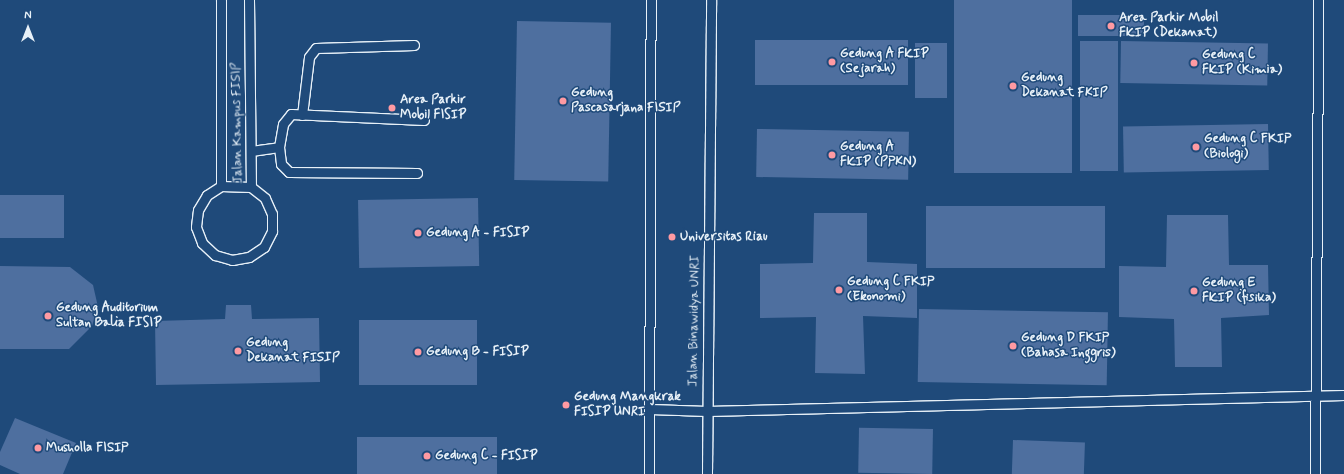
<!DOCTYPE html>
<html>
<head>
<meta charset="utf-8">
<style>
  body { margin:0 }
  #map { position:relative; width:1344px; height:474px; overflow:hidden; background:#1f4a7a; font-family:Mynerve,sans-serif }
  div>[style] { position:absolute }
  .building>* { inset:0; background:#4e6f9f; transform-origin:0 0 }
  .roads { filter:drop-shadow(1px 0 #e8f1f8) drop-shadow(-1px 0 #e8f1f8) drop-shadow(0 1px #e8f1f8) drop-shadow(0 -1px #e8f1f8) }
  .service>* { height:9px; margin:-4.5px; padding:0 4.5px; transform-origin:4.5px; border-radius:4.5px; background:#1f4a7a }
  .dots>* { width:11px; height:11px; translate:-50% -50%; box-sizing:border-box; border:2px solid #1f4a7a; border-radius:50% }
  span { translate:-50% -50%; white-space:nowrap; text-align:center; line-height:1.15; -webkit-text-stroke:3px #1f4a7a; paint-order:stroke }
  .poi-label { font-size:13px; color:#e8f1f8; font-weight:700 }
  .left { translate:0 -50%; text-align:left }
  .street-label { font-size:13px; color:#e8f1f8 }
  .north { position:absolute; left:8px; top:8px; width:40px; height:40px; -webkit-text-stroke:3px #1f4a7a; paint-order:stroke; rotate:0deg; font-size:11px; font-weight:700; line-height:16px; text-align:center; color:#e8f1f8 }
  .north::after { content:''; display:block; margin:auto; width:14px; height:18px; background:#e8f1f8; clip-path:polygon(50% 0,100% 100%,50% 72%,0 100%) }
</style>
</head>
<body>
<div id="map">
  <div class="building">
    <i style="left:954px;top:0;width:118px;height:173px"></i>
    <i style="left:1078px;top:15px;width:66px;height:21px"></i>
    <i style="left:517px;top:21px;width:94px;height:159px;rotate:1deg"></i>
    <i style="left:755px;top:40px;width:153px;height:45px"></i>
    <i style="left:1080px;top:41px;width:38px;height:130px"></i>
    <i style="left:1121px;top:41px;width:147px;height:42px;rotate:1deg"></i>
    <i style="left:915px;top:43px;width:32px;height:55px"></i>
    <i style="left:1268px;top:124px;width:46px;height:145px;rotate:89deg"></i>
    <i style="left:757px;top:129px;width:152px;height:48px;rotate:1deg"></i>
    <i style="left:0;top:195px;width:64px;height:43px"></i>
    <i style="left:478px;top:198px;width:68px;height:120px;rotate:89deg"></i>
    <i style="left:926px;top:206px;width:179px;height:62px"></i>
    <i style="clip-path:polygon(814px 213px,867px 213px,867px 262px,917px 264px,917px 318px,863px 316px,865px 374px,815px 373px,816px 317px,760px 318px,760px 264px,813px 263px)"></i>
    <i style="clip-path:polygon(1167px 215px,1228px 215px,1229px 265px,1268px 265px,1269px 315px,1221px 318px,1222px 367px,1175px 367px,1174px 319px,1119px 317px,1119px 266px,1166px 267px)"></i>
    <i style="clip-path:polygon(0 266px,70px 267px,93px 285px,98px 307px,92px 326px,69px 349px,0 349px)"></i>
    <i style="clip-path:polygon(226px 305px,251px 305px,252px 319px,319px 318px,320px 382px,156px 385px,155px 321px,225px 319px)"></i>
    <i style="left:919px;top:309px;width:189px;height:73px;rotate:1deg"></i>
    <i style="left:359px;top:320px;width:118px;height:65px"></i>
    <i style="clip-path:polygon(15px 418px,76px 443px,63px 474px,20px 474px,0 465px,0 452px)"></i>
    <i style="left:933px;top:429px;width:45px;height:74px;rotate:91deg"></i>
    <i style="left:357px;top:437px;width:140px;height:37px"></i>
    <i style="left:1013px;top:440px;width:72px;height:34px;rotate:2deg"></i>
  </div>
  <div class="roads">
    <div class="service">
      <i style="left:221px;top:0;width:186px;rotate:90deg"></i>
      <i style="left:249px;top:0;width:187px;rotate:89.4deg"></i>
      <i style="left:302px;top:115px;width:58px;rotate:-83.1deg"></i>
      <i style="left:309px;top:57px;width:11px;rotate:-52deg"></i>
      <i style="left:316px;top:48px;width:98px;rotate:-1.8deg"></i>
      <i style="left:279px;top:147px;width:23px;rotate:-80deg"></i>
      <i style="left:283px;top:124px;width:13px;rotate:-51deg"></i>
      <i style="left:291px;top:114px;width:133px;rotate:2.6deg"></i>
      <i style="left:251px;top:151px;width:28px;rotate:-8deg"></i>
      <i style="left:279px;top:147px;width:17px;rotate:83deg"></i>
      <i style="left:281px;top:164px;width:11px;rotate:45deg"></i>
      <i style="left:289px;top:172px;width:128px;rotate:0.4deg"></i>
      <i style="left:221px;top:186px;width:17px;rotate:147deg"></i>
      <i style="left:207px;top:195px;width:17px;rotate:121deg"></i>
      <i style="left:198px;top:210px;width:17px;rotate:97deg"></i>
      <i style="left:196px;top:227px;width:17px;rotate:69deg"></i>
      <i style="left:202px;top:243px;width:18px;rotate:43deg"></i>
      <i style="left:215px;top:255px;width:18px;rotate:16deg"></i>
      <i style="left:232px;top:260px;width:17px;rotate:-10deg"></i>
      <i style="left:249px;top:257px;width:18px;rotate:-34deg"></i>
      <i style="left:264px;top:247px;width:18px;rotate:-63deg"></i>
      <i style="left:272px;top:231px;width:17px;rotate:-90deg"></i>
      <i style="left:272px;top:214px;width:17px;rotate:-114deg"></i>
      <i style="left:265px;top:198px;width:18px;rotate:-142deg"></i>
      <i style="left:221px;top:186px;width:30px;rotate:2deg"></i>
      <i style="left:650px;top:409px;width:57px;rotate:2deg"></i>
      <i style="left:707px;top:411px;width:637px;rotate:-1.44deg"></i>
      <i style="left:649px;top:474px;width:474px;rotate:-89.8deg"></i>
      <i style="left:707px;top:474px;width:474px;rotate:-89.5deg"></i>
      <i style="left:1315px;top:474px;width:474px;rotate:-89.6deg"></i>
    </div>
  </div>
  <div class="dots">
    <i style="left:1111px;top:26px;background:#ff9aa2"></i>
    <i style="left:832px;top:62px;background:#ff9aa2"></i>
    <i style="left:1194px;top:63px;background:#ff9aa2"></i>
    <i style="left:1013px;top:86px;background:#ff9aa2"></i>
    <i style="left:563px;top:101px;background:#ff9aa2"></i>
    <i style="left:392px;top:108px;background:#ff9aa2"></i>
    <i style="left:1196px;top:147px;background:#ff9aa2"></i>
    <i style="left:832px;top:155px;background:#ff9aa2"></i>
    <i style="left:418px;top:233px;background:#ff9aa2"></i>
    <i style="left:672px;top:237px;background:#ff9aa2"></i>
    <i style="left:839px;top:290px;background:#ff9aa2"></i>
    <i style="left:1194px;top:291px;background:#ff9aa2"></i>
    <i style="left:48px;top:316px;background:#ff9aa2"></i>
    <i style="left:1013px;top:346px;background:#ff9aa2"></i>
    <i style="left:238px;top:351px;background:#ff9aa2"></i>
    <i style="left:418px;top:352px;background:#ff9aa2"></i>
    <i style="left:566px;top:405px;background:#ff9aa2"></i>
    <i style="left:38px;top:448px;background:#ff9aa2"></i>
    <i style="left:427px;top:456px;background:#ff9aa2"></i>
  </div>
  <div class="poi-label">
    <span class="left" style="left:1119px;top:26px">Area Parkir Mobil<br>FKIP (Dekanat)</span>
    <span class="left" style="left:840px;top:62px">Gedung A FKIP<br>(Sejarah)</span>
    <span class="left" style="left:1202px;top:63px">Gedung C<br>FKIP (Kimia)</span>
    <span class="left" style="left:1021px;top:86px">Gedung<br>Dekanat FKIP</span>
    <span class="left" style="left:571px;top:101px">Gedung<br>Pascasarjana FISIP</span>
    <span class="left" style="left:400px;top:108px">Area Parkir<br>Mobil FISIP</span>
    <span class="left" style="left:1204px;top:147px">Gedung C FKIP<br>(Biologi)</span>
    <span class="left" style="left:840px;top:155px">Gedung A<br>FKIP (PPKN)</span>
    <span class="left" style="left:426px;top:233px">Gedung A - FISIP</span>
    <span class="left" style="left:680px;top:237px">Universitas Riau</span>
    <span class="left" style="left:847px;top:290px">Gedung C FKIP<br>(Ekonomi)</span>
    <span class="left" style="left:1202px;top:291px">Gedung E<br>FKIP (fisika)</span>
    <span class="left" style="left:56px;top:316px">Gedung Auditorium<br>Sultan Balia FISIP</span>
    <span class="left" style="left:1021px;top:346px">Gedung D FKIP<br>(Bahasa Inggris)</span>
    <span class="left" style="left:246px;top:351px">Gedung<br>Dekanat FISIP</span>
    <span class="left" style="left:426px;top:352px">Gedung B - FISIP</span>
    <span class="left" style="left:574px;top:405px">Gedung Mangkrak<br>FISIP UNRI</span>
    <span class="left" style="left:46px;top:448px">Musholla FISIP</span>
    <span class="left" style="left:435px;top:456px">Gedung C - FISIP</span>
  </div>
  <div class="street-label">
    <span style="left:238px;top:123px;rotate:-91deg">Jalan Kampus FISIP</span>
    <span style="left:695px;top:321px;rotate:-89deg">Jalan Binawidya UNRI</span>
  </div>
  <div class="north">N</div>
</div>
</body>
</html>
